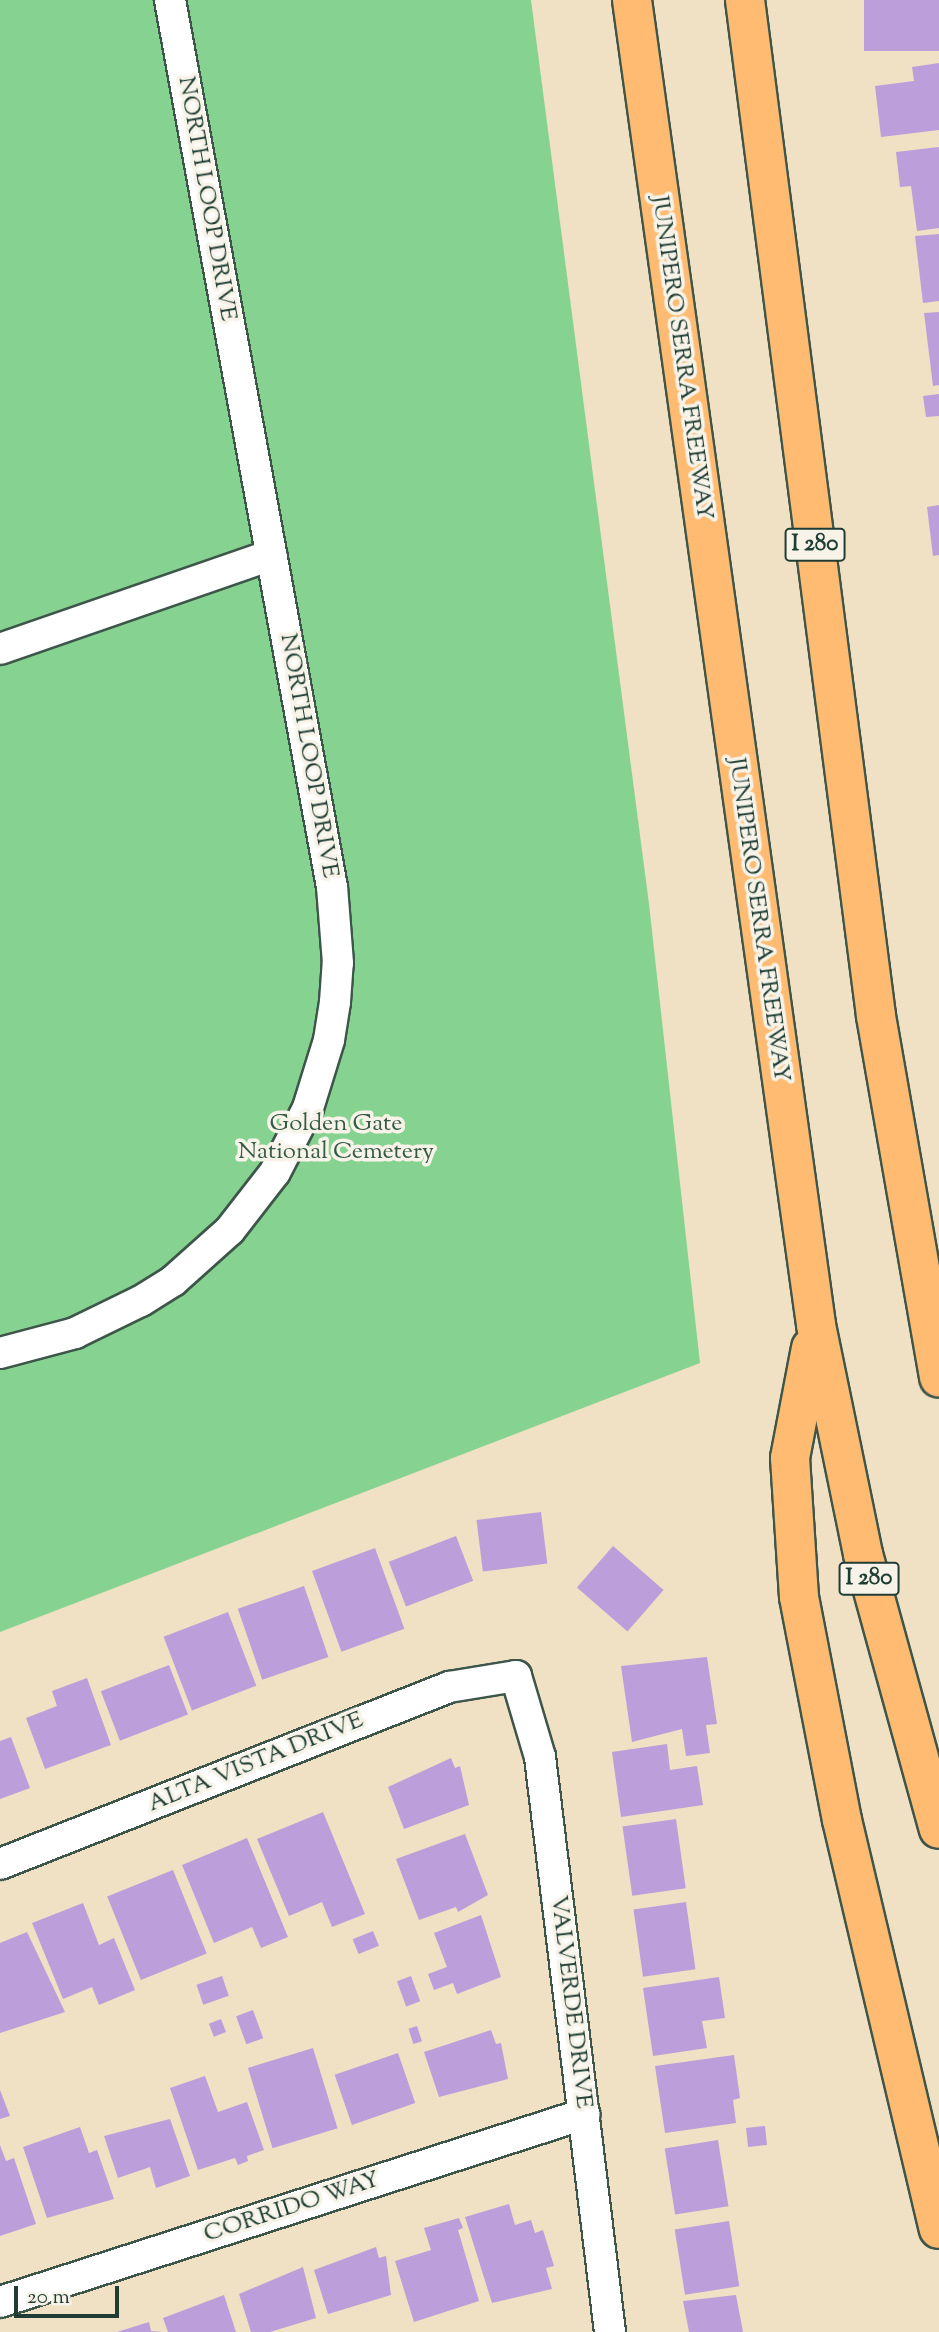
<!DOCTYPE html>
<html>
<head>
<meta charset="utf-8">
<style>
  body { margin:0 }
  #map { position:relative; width:939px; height:2332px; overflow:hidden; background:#f0e1c4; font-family:"Sorts Mill Goudy",serif }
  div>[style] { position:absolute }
  .green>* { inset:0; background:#86d290 }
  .building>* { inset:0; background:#bc9eda; transform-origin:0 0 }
  .roads { filter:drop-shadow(2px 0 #3e564a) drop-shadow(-2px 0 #3e564a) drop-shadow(0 2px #3e564a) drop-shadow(0 -2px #3e564a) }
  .street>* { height:30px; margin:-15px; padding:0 15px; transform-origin:15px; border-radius:15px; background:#fff }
  .highway>* { height:38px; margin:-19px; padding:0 19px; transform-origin:19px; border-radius:19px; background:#ffbb71 }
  span { translate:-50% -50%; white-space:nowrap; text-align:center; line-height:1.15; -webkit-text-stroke:7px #f7f3e8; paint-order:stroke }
  .shield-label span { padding:2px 5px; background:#f7f3e8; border:2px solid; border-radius:5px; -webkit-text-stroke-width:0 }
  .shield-label { font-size:23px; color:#1f3d34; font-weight:700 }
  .street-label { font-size:24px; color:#1f3d34 }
  .park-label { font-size:24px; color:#345b46 }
  .scale { position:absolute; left:14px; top:2286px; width:105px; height:32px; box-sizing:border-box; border:4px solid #1f3d34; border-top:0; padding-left:9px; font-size:21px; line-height:24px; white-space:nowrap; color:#1f3d34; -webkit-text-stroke:5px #f7f3e8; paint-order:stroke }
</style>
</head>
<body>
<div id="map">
  <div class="green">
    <i style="clip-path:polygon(0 0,531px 0,649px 904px,700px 1363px,0 1632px)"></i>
  </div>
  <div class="building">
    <i style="left:939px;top:0;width:51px;height:75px;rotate:90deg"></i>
    <i style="clip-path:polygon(939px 63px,939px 130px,881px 137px,875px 86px,914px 81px,912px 67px)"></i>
    <i style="clip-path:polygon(939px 147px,939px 228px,917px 231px,911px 186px,900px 187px,896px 152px)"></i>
    <i style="clip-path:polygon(939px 234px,939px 301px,923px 303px,915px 236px)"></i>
    <i style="clip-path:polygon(939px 312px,939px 385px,933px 386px,924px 313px)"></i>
    <i style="clip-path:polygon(939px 394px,939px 416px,926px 417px,923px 396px)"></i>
    <i style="clip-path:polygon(939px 505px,939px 555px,933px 556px,927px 507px)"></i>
    <i style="left:541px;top:1512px;width:52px;height:65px;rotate:83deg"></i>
    <i style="left:456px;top:1536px;width:48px;height:72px;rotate:69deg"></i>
    <i style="left:613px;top:1546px;width:67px;height:55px;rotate:41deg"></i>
    <i style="left:375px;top:1548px;width:86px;height:67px;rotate:70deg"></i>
    <i style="left:304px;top:1586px;width:75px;height:70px;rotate:71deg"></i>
    <i style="left:228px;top:1612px;width:79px;height:69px;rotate:69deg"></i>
    <i style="clip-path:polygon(707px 1657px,717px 1724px,706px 1725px,710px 1753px,686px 1756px,682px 1729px,632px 1742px,621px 1666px)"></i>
    <i style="left:169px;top:1665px;width:53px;height:73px;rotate:69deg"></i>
    <i style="clip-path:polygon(87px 1678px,111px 1745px,45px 1769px,26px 1718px,57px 1706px,52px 1691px)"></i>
    <i style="clip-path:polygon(11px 1737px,30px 1788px,0 1799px,0 1741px)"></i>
    <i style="clip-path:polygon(667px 1744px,670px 1770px,697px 1766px,703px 1805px,621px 1817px,612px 1752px)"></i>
    <i style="clip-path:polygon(451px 1758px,455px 1768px,460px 1766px,469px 1805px,404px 1829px,388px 1787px)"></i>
    <i style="clip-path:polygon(323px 1812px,365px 1914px,332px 1927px,322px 1902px,289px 1916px,257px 1839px)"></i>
    <i style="left:676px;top:1819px;width:70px;height:54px;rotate:82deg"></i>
    <i style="clip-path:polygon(465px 1834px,488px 1895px,458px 1912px,456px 1907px,419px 1920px,396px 1859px)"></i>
    <i style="clip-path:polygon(247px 1838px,288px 1937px,261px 1948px,252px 1927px,214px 1943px,182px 1865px)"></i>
    <i style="left:173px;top:1870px;width:90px;height:71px;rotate:68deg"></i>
    <i style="left:686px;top:1902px;width:68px;height:53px;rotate:82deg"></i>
    <i style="clip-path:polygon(83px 1903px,99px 1945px,114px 1938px,135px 1990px,99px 2005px,92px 1987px,63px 1999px,32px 1923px)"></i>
    <i style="clip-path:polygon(481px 1915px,501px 1977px,457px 1994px,453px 1983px,434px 1990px,428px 1974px,447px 1967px,434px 1933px)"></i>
    <i style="left:373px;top:1931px;width:16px;height:22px;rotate:68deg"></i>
    <i style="clip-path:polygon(27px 1932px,65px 2012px,0 2033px,0 1943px)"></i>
    <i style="left:222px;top:1976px;width:21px;height:27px;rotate:71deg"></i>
    <i style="left:411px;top:1976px;width:27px;height:15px;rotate:70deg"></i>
    <i style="clip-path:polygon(719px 1977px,725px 2018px,702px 2021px,707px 2048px,653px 2056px,643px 1988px)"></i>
    <i style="left:253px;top:2010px;width:30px;height:18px;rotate:70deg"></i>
    <i style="left:221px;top:2019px;width:14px;height:13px;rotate:69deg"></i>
    <i style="left:417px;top:2026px;width:16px;height:9px;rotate:72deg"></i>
    <i style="clip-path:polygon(491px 2030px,496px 2044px,501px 2043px,508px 2079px,439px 2097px,424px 2052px)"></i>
    <i style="left:313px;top:2048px;width:84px;height:68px;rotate:73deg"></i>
    <i style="left:398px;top:2053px;width:53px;height:67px;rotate:71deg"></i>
    <i style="clip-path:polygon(734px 2055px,740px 2098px,733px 2100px,736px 2123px,665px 2133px,655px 2066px)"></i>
    <i style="clip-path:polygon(205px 2076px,218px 2112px,247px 2102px,264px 2150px,247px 2156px,248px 2161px,238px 2165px,235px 2158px,198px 2170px,170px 2088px)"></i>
    <i style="clip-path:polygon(0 2090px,10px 2116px,0 2119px)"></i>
    <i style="clip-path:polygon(170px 2119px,190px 2176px,156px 2188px,150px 2167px,118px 2178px,104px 2136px)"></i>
    <i style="left:765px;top:2126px;width:19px;height:19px;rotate:84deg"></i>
    <i style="clip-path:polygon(80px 2127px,89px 2153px,97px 2150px,114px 2199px,47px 2218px,23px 2147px)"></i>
    <i style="left:718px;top:2140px;width:67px;height:54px;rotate:81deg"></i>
    <i style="clip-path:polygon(0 2145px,6px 2161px,14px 2158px,36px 2224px,0 2236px)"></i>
    <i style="clip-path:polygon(509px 2204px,515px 2225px,531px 2220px,535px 2233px,543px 2230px,554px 2266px,546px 2268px,552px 2289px,492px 2303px,465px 2217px)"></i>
    <i style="clip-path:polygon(459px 2218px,463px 2228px,458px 2230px,479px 2301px,414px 2322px,395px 2261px,431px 2250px,424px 2228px)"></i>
    <i style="left:729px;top:2221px;width:66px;height:55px;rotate:81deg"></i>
    <i style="clip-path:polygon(376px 2247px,379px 2258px,386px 2256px,391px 2295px,328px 2314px,314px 2270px)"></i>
    <i style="clip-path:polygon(303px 2267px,316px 2318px,270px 2332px,251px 2332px,239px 2294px)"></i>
    <i style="clip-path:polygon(224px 2295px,236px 2332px,168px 2332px,163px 2318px)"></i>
    <i style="clip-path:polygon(736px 2295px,743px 2332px,689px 2332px,683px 2301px)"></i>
    <i style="clip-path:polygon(149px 2322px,151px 2331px,162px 2332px,117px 2332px)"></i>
  </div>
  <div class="roads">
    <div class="street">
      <i style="left:0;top:649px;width:287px;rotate:-19.1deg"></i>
      <i style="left:0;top:1353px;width:78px;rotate:-14.9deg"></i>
      <i style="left:75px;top:1333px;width:73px;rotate:-25.9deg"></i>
      <i style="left:141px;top:1301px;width:38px;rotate:-32deg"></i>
      <i style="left:173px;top:1281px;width:76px;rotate:-41.8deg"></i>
      <i style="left:230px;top:1230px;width:73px;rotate:-52.2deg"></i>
      <i style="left:275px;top:1172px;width:72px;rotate:-62.7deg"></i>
      <i style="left:308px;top:1108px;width:71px;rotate:-72.8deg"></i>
      <i style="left:329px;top:1040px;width:38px;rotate:-81deg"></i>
      <i style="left:335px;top:1002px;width:39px;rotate:-86deg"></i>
      <i style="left:338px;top:963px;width:76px;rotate:-94.5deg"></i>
      <i style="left:332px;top:887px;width:902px;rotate:-100.35deg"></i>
      <i style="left:0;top:1864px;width:483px;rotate:-21.5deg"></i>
      <i style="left:449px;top:1687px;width:68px;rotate:-9.3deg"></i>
      <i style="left:516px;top:1676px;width:84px;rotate:73.5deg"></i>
      <i style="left:540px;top:1757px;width:579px;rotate:83.06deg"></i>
      <i style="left:0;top:2302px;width:614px;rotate:-17.84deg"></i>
    </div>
    <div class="highway">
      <i style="left:632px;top:0;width:1338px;rotate:82.09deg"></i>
      <i style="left:816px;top:1325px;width:234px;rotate:78.4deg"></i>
      <i style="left:863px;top:1554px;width:285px;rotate:74.6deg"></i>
      <i style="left:745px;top:0;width:1024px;rotate:82.65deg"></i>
      <i style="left:876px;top:1016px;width:367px;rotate:80.1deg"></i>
      <i style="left:811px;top:1348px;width:112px;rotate:100.8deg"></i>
      <i style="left:790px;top:1458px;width:139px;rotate:86.3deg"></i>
      <i style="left:799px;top:1597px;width:227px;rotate:79.1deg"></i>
      <i style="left:842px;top:1820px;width:420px;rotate:76.7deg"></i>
    </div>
  </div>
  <div class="shield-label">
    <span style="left:815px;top:545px">I 280</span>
    <span style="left:869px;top:1579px">I 280</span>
  </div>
  <div class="street-label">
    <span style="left:206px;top:199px;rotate:80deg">NORTH LOOP DRIVE</span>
    <span style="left:681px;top:358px;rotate:82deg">JUNIPERO SERRA FREEWAY</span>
    <span style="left:308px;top:756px;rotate:80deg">NORTH LOOP DRIVE</span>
    <span style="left:758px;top:920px;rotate:82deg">JUNIPERO SERRA FREEWAY</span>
    <span style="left:256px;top:1763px;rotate:-22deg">ALTA VISTA DRIVE</span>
    <span style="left:570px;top:2002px;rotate:83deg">VALVERDE DRIVE</span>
    <span style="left:292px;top:2208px;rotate:-18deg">CORRIDO WAY</span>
  </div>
  <div class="park-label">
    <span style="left:336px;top:1139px">Golden Gate<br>National Cemetery</span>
  </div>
  <div class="scale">20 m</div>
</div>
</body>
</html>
